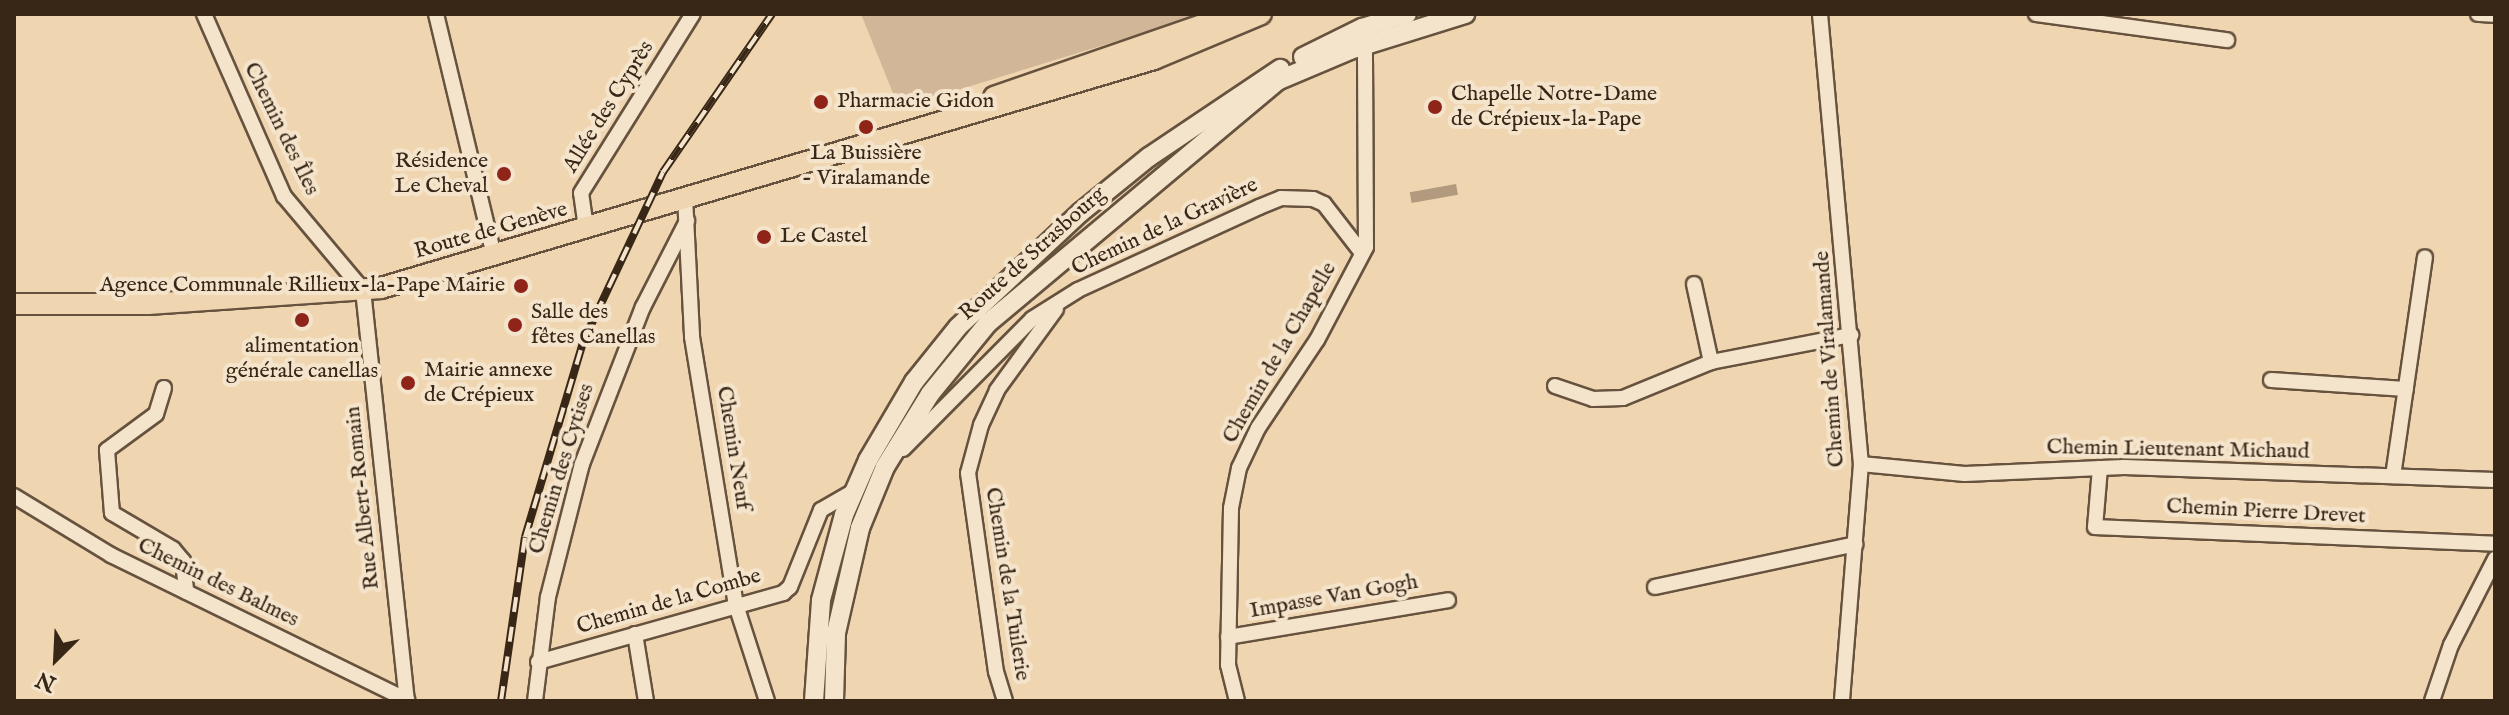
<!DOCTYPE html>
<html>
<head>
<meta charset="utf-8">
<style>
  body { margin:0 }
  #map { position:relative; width:2509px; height:715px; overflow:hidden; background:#f0d5b1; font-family:"IM FELL English",serif }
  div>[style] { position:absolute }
  .green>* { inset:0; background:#d1b797 }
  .water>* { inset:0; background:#b19a7d; transform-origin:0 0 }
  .roads { filter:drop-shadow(2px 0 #66523e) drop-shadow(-2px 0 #66523e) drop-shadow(0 2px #66523e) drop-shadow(0 -2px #66523e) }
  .minor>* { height:14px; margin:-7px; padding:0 7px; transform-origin:7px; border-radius:7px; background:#f5e4cc }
  .secondary>* { height:18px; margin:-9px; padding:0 9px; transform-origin:9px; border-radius:9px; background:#f5e4cc }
  .primary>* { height:20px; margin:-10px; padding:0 10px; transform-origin:10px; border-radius:10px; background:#f0d5b1 }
  .rail>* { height:8px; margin-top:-4px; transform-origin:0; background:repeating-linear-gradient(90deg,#f5e4cc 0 15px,#382717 0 30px); box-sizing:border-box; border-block:2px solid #382717 }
  .dots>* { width:22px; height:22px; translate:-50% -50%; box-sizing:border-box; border:4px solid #f5e4cc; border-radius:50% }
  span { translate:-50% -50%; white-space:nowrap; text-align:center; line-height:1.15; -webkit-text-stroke:8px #f5e4cc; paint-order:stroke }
  .poi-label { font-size:22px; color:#382717 }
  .left { translate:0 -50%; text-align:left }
  .right { translate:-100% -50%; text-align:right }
  .street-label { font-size:22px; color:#382717 }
  .frame { position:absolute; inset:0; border:16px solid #382717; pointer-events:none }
  .north { position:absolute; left:16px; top:619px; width:80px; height:80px; -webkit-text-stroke:6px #f5e4cc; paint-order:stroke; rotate:204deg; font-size:22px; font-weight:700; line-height:32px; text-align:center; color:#382717 }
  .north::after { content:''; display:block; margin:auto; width:28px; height:36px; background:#382717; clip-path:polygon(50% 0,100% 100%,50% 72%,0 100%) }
</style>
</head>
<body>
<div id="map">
  <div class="green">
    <i style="clip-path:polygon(861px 14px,1205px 14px,899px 108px)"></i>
  </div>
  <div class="water">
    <i style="left:1456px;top:184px;width:11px;height:47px;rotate:80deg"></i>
  </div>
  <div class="roads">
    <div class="minor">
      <i style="left:204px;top:14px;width:199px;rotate:66.3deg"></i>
      <i style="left:284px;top:196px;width:123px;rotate:50deg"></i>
      <i style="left:363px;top:290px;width:413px;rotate:83.9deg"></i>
      <i style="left:436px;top:14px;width:248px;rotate:76.5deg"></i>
      <i style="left:1820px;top:14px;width:452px;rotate:84.8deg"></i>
      <i style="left:1861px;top:464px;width:238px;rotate:94.6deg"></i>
      <i style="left:2036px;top:14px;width:193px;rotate:7.8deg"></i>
      <i style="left:2478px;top:14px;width:17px;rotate:3deg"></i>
      <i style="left:685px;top:197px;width:140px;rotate:87.1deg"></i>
      <i style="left:692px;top:337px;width:272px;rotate:80.7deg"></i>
      <i style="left:736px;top:605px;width:101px;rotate:72.1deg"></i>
      <i style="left:586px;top:228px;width:35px;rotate:-98deg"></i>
      <i style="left:581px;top:193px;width:211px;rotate:-58deg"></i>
      <i style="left:1694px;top:284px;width:80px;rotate:77.7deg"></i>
      <i style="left:2271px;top:380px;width:135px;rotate:3.8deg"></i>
      <i style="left:1555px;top:386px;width:40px;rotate:18.9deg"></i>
      <i style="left:1593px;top:399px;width:30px;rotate:-2deg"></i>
      <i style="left:1623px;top:398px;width:95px;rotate:-22.2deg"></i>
      <i style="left:1711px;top:362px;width:143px;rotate:-10.9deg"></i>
      <i style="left:164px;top:388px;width:27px;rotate:107deg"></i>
      <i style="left:156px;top:414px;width:61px;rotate:143.7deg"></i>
      <i style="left:107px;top:450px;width:63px;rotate:85.5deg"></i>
      <i style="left:112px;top:513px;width:71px;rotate:30.5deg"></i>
      <i style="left:173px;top:549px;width:16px;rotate:50deg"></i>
      <i style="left:183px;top:561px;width:31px;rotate:84deg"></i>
      <i style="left:903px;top:449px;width:183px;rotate:-45.2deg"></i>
      <i style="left:1032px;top:319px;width:54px;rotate:-32.2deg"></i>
      <i style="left:1078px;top:290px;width:199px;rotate:-24.6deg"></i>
      <i style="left:1259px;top:207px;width:24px;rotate:-22deg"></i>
      <i style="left:1281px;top:198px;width:32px;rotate:2deg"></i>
      <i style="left:1313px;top:199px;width:12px;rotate:24deg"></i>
      <i style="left:1324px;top:204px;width:62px;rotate:52.2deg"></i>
      <i style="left:1861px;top:464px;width:104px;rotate:5.5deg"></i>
      <i style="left:1965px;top:474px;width:159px;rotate:-2.5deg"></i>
      <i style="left:2124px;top:467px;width:371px;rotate:2deg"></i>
      <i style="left:2100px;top:468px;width:59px;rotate:94.8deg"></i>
      <i style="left:2095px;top:527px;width:400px;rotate:2.4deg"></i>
      <i style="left:2393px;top:476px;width:221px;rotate:-81.7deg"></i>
      <i style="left:14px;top:496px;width:114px;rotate:31.3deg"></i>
      <i style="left:111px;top:555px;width:330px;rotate:26.1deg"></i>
      <i style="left:1655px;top:587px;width:205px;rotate:-12.1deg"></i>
      <i style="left:635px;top:634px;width:68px;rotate:80.7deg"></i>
      <i style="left:1228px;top:637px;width:223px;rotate:-9.5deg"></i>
      <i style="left:538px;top:662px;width:255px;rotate:-15.7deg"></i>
      <i style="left:783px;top:593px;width:9px;rotate:-41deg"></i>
      <i style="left:790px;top:587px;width:83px;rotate:-68.1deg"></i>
      <i style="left:821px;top:510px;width:34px;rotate:-30deg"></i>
      <i style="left:535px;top:701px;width:105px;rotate:-82.9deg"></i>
      <i style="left:548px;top:597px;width:137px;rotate:-75.7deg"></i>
      <i style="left:582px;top:464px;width:168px;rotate:-68.8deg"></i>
      <i style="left:643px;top:307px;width:97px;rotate:-62.9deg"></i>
      <i style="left:1005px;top:701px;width:30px;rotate:-107deg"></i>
      <i style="left:996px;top:672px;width:201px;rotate:-98deg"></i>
      <i style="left:968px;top:473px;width:50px;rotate:-74.8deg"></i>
      <i style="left:981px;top:425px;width:38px;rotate:-65deg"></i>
      <i style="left:997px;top:390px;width:100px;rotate:-53.9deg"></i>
      <i style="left:1237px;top:701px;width:37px;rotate:-104deg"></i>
      <i style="left:1228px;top:665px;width:157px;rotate:-88.9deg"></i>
      <i style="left:1231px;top:508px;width:41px;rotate:-78.7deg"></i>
      <i style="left:1239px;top:468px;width:44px;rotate:-64.6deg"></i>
      <i style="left:1258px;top:428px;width:106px;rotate:-56.2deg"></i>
      <i style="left:1317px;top:340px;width:105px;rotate:-62.2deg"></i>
      <i style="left:1366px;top:247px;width:211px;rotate:-90.3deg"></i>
      <i style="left:2432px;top:701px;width:59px;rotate:-71.3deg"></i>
      <i style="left:2451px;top:645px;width:97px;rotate:-62.9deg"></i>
    </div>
    <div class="secondary">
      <i style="left:1303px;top:57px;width:66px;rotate:-26.2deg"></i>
      <i style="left:1362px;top:28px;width:47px;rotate:-17.3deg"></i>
      <i style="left:814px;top:701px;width:101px;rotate:-86deg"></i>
      <i style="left:821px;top:600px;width:88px;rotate:-74.9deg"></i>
      <i style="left:844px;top:515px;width:60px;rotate:-66.4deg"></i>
      <i style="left:868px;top:460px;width:91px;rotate:-59.5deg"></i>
      <i style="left:914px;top:382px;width:70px;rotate:-51.3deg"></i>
      <i style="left:958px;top:327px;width:168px;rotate:-43.1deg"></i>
      <i style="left:1081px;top:212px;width:87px;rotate:-39deg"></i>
      <i style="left:1149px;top:157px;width:158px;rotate:-33.9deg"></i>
      <i style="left:834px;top:701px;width:68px;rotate:-88.3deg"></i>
      <i style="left:836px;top:633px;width:108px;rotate:-77.1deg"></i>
      <i style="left:860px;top:528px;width:66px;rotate:-67.7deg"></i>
      <i style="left:885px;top:467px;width:86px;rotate:-58.3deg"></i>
      <i style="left:930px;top:394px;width:92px;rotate:-50.8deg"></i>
      <i style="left:988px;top:323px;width:377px;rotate:-39.9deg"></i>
      <i style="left:1277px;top:81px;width:79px;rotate:-23deg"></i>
      <i style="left:1350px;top:50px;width:121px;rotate:-17.4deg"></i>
    </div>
    <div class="primary">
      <i style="left:994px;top:97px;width:238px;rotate:-19.1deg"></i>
      <i style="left:1219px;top:19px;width:29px;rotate:-10deg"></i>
      <i style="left:14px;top:304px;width:134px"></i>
      <i style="left:148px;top:304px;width:234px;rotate:-3.9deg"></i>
      <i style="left:381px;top:288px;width:806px;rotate:-16.5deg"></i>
      <i style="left:1154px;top:59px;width:116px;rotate:-22.8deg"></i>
    </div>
  </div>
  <div class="rail">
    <i style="left:501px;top:701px;width:166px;rotate:-81.7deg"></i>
    <i style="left:525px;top:537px;width:203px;rotate:-73.4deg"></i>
    <i style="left:583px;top:342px;width:188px;rotate:-64.8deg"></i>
    <i style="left:663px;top:172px;width:192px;rotate:-55.4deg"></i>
  </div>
  <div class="dots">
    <i style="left:821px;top:102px;background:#8f2418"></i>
    <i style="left:1435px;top:107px;background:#8f2418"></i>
    <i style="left:866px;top:127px;background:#8f2418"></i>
    <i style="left:504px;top:174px;background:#8f2418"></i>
    <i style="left:764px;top:237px;background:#8f2418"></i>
    <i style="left:521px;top:286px;background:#8f2418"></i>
    <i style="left:302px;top:320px;background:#8f2418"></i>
    <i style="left:515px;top:325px;background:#8f2418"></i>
    <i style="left:408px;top:383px;background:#8f2418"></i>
  </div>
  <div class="poi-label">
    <span class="left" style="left:1451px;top:107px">Chapelle Notre-Dame<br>de Crépieux-la-Pape</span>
    <span class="left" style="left:837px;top:102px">Pharmacie Gidon</span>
    <span style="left:866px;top:166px">La Buissière<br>- Viralamande</span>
    <span class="right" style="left:488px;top:174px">Résidence<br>Le Cheval</span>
    <span class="left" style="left:780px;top:237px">Le Castel</span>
    <span class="right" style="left:505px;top:286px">Agence Communale Rillieux-la-Pape Mairie</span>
    <span class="left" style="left:531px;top:325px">Salle des<br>fêtes Canellas</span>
    <span style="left:302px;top:359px">alimentation<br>générale canellas</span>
    <span class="left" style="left:424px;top:383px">Mairie annexe<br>de Crépieux</span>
  </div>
  <div class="street-label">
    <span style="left:609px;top:107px;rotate:-58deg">Allée des Cyprès</span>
    <span style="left:281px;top:129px;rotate:64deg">Chemin des Îles</span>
    <span style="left:1165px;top:227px;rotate:-25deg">Chemin de la Gravière</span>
    <span style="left:491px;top:231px;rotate:-16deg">Route de Genève</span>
    <span style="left:1033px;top:254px;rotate:-42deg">Route de Strasbourg</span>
    <span style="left:1280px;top:353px;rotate:-60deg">Chemin de la Chapelle</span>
    <span style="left:1830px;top:359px;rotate:-94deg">Chemin de Viralamande</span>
    <span style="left:733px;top:448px;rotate:81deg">Chemin Neuf</span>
    <span style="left:2178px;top:450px;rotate:1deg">Chemin Lieutenant Michaud</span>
    <span style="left:562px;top:469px;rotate:-73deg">Chemin des Cytises</span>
    <span style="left:363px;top:498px;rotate:-96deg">Rue Albert-Romain</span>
    <span style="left:2266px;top:512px;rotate:3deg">Chemin Pierre Drevet</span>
    <span style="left:218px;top:583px;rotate:26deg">Chemin des Balmes</span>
    <span style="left:1007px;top:584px;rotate:81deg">Chemin de la Tuilerie</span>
    <span style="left:1334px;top:597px;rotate:-10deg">Impasse Van Gogh</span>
    <span style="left:669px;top:602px;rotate:-16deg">Chemin de la Combe</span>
  </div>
  <div class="frame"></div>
  <div class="north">N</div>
</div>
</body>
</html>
